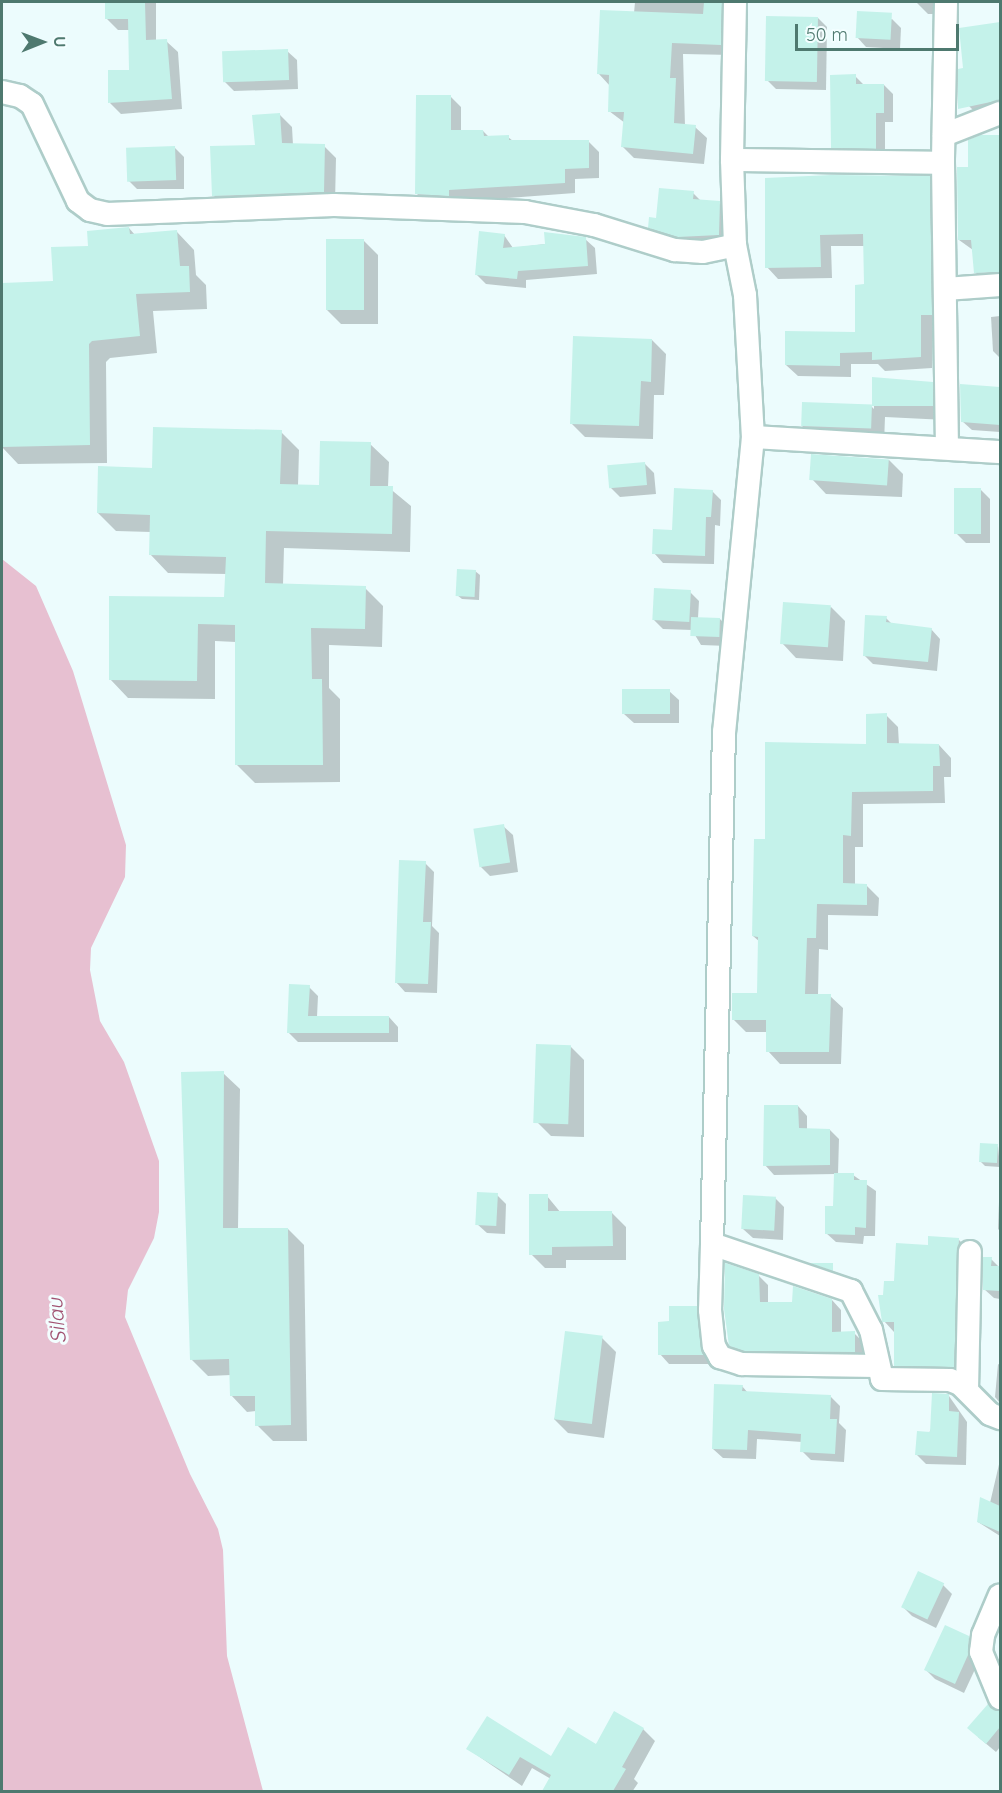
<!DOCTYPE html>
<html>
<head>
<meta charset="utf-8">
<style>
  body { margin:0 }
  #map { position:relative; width:1002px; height:1793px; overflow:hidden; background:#ecfcfd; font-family:Quicksand,sans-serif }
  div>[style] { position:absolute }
  .water>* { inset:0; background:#e7c0d1 }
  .shadow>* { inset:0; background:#0003 }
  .building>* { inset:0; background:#c4f2ea; transform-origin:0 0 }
  .roads { filter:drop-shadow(2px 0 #aecdc9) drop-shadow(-2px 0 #aecdc9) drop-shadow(0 2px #aecdc9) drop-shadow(0 -2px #aecdc9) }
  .street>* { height:22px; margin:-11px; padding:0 11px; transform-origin:11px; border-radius:11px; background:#fff }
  span { translate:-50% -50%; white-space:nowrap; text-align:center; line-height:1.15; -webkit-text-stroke:6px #f3feff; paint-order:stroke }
  .water-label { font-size:21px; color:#a15171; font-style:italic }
  .frame { position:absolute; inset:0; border:3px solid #4e796f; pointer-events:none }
  .north { position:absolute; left:12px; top:12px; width:60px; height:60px; -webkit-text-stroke:4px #f3feff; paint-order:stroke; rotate:89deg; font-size:16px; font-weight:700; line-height:24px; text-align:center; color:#4e796f }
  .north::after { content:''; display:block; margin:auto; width:21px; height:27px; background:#4e796f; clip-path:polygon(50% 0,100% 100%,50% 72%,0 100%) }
  .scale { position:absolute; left:795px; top:24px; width:164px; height:27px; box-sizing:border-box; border:3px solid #4e796f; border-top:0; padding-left:8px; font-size:18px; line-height:21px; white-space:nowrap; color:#4e796f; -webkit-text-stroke:4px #f3feff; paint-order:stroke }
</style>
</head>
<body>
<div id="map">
  <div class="water">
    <i style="clip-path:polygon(2px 559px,36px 586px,73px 671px,126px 845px,125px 877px,91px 948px,90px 970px,100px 1021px,124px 1062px,159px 1161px,159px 1212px,154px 1238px,128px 1290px,125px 1317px,190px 1474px,218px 1529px,223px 1550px,227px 1656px,263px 1791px,2px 1791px)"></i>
  </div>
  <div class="shadow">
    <i style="clip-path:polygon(107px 2px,156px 2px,156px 41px,166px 41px,178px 52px,182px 109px,121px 114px,110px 103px,130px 71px,129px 30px,118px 30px,107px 19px)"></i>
    <i style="clip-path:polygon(635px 2px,736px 2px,732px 55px,683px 54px,685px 126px,695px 127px,707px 138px,704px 164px,634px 158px,622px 146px,625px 123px,609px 111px,610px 86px,599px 74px,634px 13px)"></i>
    <i style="clip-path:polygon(916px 2px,943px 2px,942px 14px,928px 14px)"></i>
    <i style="clip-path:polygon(818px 18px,827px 27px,826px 90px,776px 89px,767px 80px)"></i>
    <i style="clip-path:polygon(892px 19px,901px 28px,900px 49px,866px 47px,857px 37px)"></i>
    <i style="clip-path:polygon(1000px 23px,1000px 85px,972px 92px,972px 95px,1000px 88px,1000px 104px,973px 110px,959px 96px,964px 70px,961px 29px)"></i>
    <i style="clip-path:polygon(287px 51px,297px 60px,298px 89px,234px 91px,225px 82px)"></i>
    <i style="clip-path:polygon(855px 76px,864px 85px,884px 85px,893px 94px,893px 122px,885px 122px,885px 157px,842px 157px,833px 147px)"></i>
    <i style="clip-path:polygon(451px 97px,461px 107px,461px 132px,483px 131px,489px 137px,508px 137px,513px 141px,588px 141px,599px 152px,599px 178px,575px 179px,575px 193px,427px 204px,417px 194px)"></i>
    <i style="clip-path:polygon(280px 115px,292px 127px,293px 145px,324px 146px,336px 158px,335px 203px,225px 208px,214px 196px)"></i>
    <i style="clip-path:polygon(1000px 136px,1000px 283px,987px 284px,976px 273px,973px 250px,959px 240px,970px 169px,980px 137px)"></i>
    <i style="clip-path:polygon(175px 148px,184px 157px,184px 189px,137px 189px,128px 180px)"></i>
    <i style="clip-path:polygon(929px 178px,941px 189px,943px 326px,932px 326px,932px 368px,885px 371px,878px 364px,851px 364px,851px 377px,798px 376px,786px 365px,857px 333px,865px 286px,864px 246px,831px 246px,832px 278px,778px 279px,767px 267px,766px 180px)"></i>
    <i style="clip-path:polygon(693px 193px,701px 201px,719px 203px,728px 211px,726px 243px,687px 244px,658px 236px,650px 227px)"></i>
    <i style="clip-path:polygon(129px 228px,135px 235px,177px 232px,194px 250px,196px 275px,206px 285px,207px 309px,153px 311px,157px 353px,110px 358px,106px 362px,107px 463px,18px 464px,2px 447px,2px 285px,55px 282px,90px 247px)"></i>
    <i style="clip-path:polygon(504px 235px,513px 248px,585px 239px,595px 248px,597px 274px,526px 280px,526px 288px,486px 284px,476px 274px)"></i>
    <i style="clip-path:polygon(364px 241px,378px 255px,378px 324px,341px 324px,327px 310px)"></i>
    <i style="clip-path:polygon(1000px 316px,1000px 358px,993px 351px,991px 317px)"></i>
    <i style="clip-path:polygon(652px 340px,666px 354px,664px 395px,654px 395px,653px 439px,585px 437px,571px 423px)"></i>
    <i style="clip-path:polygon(874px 379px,932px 383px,946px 397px,946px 420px,885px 417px,884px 444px,816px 440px,802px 426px,871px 406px,874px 409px)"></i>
    <i style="clip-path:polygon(961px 386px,1000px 389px,1000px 432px,972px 430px,962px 421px)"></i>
    <i style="clip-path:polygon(281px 432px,299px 450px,298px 486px,321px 486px,370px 444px,389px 462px,388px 487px,411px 506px,410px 552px,284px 548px,283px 585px,365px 588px,383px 606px,382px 647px,329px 645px,329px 688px,340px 699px,340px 782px,255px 783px,237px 765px,236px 642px,215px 641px,215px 699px,128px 698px,110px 679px,226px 598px,227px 574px,168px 573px,150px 554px,151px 532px,116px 531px,98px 513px,153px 470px)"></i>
    <i style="clip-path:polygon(889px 460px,903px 474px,902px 497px,826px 494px,812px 479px)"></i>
    <i style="clip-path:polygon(644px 463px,654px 473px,656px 494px,620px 497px,611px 488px)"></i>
    <i style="clip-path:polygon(981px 490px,990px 499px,990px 543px,966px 543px,956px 533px)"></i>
    <i style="clip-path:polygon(712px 491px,721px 500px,720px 526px,715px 525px,714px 564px,663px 563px,654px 553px)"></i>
    <i style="clip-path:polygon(475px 571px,480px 575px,479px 600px,462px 599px,457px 595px)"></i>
    <i style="clip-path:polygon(690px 592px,699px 601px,698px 618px,720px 619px,729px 629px,728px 646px,701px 645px,692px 630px,663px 629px,654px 620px)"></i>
    <i style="clip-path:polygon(831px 607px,845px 621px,843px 661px,796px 658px,782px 643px)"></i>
    <i style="clip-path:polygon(886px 618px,893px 625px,931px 629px,940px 639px,937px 671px,873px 664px,864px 655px)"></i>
    <i style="clip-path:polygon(669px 691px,679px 700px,679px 723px,634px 723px,624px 714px)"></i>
    <i style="clip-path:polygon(886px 715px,898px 727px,899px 745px,939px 745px,951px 758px,951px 777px,944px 777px,945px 803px,863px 804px,863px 847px,855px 847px,855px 885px,866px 885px,879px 898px,878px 916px,828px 915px,828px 950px,819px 949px,818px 995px,830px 996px,843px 1008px,841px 1064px,780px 1064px,768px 1051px,767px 1032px,746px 1032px,733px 1019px,759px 995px,760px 942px,753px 936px,766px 841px,868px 746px)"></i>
    <i style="clip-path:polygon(503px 826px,513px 835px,518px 872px,490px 876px,481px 867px)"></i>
    <i style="clip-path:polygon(425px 863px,434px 872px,432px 926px,439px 933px,437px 993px,405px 992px,396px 982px)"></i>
    <i style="clip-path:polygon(309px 987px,318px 996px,317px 1017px,389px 1017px,398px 1027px,398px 1042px,298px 1042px,288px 1032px)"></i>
    <i style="clip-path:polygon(570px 1046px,584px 1060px,584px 1137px,551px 1136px,537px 1122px)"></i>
    <i style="clip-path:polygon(223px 1073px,240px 1089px,238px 1229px,288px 1229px,304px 1245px,307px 1441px,273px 1441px,257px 1425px,257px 1411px,247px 1412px,231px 1395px,231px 1375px,208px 1376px,192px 1360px)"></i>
    <i style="clip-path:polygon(798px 1106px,807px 1116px,807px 1130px,830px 1130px,839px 1139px,838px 1174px,853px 1175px,876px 1191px,875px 1236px,864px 1236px,863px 1244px,836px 1242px,826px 1233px,835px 1208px,836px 1174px,774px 1175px,765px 1165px)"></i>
    <i style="clip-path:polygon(998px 1146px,1000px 1167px,985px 1166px,981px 1162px)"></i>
    <i style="clip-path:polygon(497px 1195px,506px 1204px,505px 1234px,487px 1233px,477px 1224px)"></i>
    <i style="clip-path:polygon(547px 1196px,561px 1213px,612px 1213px,626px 1227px,626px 1260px,566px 1260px,566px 1268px,545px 1268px,531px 1254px)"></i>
    <i style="clip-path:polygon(775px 1198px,784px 1207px,783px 1240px,753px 1238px,743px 1229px)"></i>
    <i style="clip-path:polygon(999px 1202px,1000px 1202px,1000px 1231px,998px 1229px)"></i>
    <i style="clip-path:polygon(959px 1240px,969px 1250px,964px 1377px,907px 1376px,896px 1365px,894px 1332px,884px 1321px,885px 1297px,929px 1246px)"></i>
    <i style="clip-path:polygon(991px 1259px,1000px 1268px,1000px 1299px,994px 1298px,984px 1289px)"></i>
    <i style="clip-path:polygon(759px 1276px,768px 1285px,768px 1304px,832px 1300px,841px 1310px,841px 1333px,854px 1333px,863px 1342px,864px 1361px,740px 1354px,731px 1345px)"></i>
    <i style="clip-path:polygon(696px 1307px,705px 1317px,712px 1364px,669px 1364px,660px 1354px)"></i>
    <i style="clip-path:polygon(602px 1338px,616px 1352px,604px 1438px,568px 1433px,554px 1419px)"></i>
    <i style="clip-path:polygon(998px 1364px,1000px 1365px,1000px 1403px,995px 1397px)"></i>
    <i style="clip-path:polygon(742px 1386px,748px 1393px,831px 1397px,840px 1406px,839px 1423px,846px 1430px,844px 1462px,811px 1460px,802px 1451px,802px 1442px,757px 1439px,756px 1459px,723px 1458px,713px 1449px)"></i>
    <i style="clip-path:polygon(949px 1396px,967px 1422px,966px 1465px,926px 1464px,917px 1455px)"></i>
    <i style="clip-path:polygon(1000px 1460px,1000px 1536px,978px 1522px,990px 1503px)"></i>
    <i style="clip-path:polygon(943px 1585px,952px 1594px,936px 1628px,912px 1616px,903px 1607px)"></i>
    <i style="clip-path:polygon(968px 1637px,978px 1647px,977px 1665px,964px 1693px,935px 1679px,926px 1670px)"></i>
    <i style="clip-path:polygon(988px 1706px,1000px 1713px,1000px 1747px,996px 1752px,978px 1737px)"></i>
    <i style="clip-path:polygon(643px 1729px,655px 1741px,634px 1779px,638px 1783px,632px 1792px,544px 1792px,551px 1779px,532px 1768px,522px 1786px,468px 1749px,552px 1758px)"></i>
  </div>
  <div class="building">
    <i style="clip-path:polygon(105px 2px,145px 2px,146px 40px,167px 39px,172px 99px,108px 103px,108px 70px,129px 70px,128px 19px,105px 19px)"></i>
    <i style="clip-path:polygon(704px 2px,722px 2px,721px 45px,672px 43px,670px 78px,676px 78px,674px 123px,696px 125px,693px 154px,621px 147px,624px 112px,608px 112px,609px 75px,597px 74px,600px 10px,703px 14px)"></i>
    <i style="left:857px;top:11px;width:35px;height:27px;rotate:3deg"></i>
    <i style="left:766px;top:16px;width:52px;height:65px;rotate:1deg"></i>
    <i style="clip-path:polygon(1000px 22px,1000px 100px,958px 109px,958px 69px,963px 68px,959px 28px)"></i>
    <i style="left:288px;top:49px;width:31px;height:66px;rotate:88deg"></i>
    <i style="clip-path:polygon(856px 74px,856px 84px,884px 84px,884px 113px,876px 113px,876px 149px,831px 148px,830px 75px)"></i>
    <i style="clip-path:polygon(416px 95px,451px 95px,451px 130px,483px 130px,484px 136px,509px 135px,509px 140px,589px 140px,589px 168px,565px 169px,565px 183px,449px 190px,449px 196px,415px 194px)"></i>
    <i style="clip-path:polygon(280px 113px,282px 143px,325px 144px,324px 192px,212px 196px,210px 146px,255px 145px,252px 115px)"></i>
    <i style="clip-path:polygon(980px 135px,1000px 135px,1000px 272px,974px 273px,971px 240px,958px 240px,957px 167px,968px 167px,968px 140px)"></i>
    <i style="left:175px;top:146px;width:34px;height:49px;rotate:88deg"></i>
    <i style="clip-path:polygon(831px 175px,930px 176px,932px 315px,921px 315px,921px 357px,872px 360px,872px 352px,840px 353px,840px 366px,785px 365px,785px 331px,855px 332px,855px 285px,864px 284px,863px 234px,820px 235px,821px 267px,765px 268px,765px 178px)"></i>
    <i style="clip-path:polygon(659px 188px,694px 191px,693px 199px,720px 201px,719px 235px,678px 237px,648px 228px,649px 217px,656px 218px)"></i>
    <i style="clip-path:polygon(129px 227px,130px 234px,177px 230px,180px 266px,189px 266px,190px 292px,136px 294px,140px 336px,92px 341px,89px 344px,90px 445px,2px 447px,2px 283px,53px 281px,51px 247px,88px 246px,87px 231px)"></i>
    <i style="clip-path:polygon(479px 231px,505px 234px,503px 248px,545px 244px,544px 232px,586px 237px,588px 266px,518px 271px,517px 279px,475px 275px)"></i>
    <i style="left:326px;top:239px;width:38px;height:71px"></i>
    <i style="clip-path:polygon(573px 336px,652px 339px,651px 382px,641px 381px,639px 426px,570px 424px)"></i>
    <i style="clip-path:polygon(872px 377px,933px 382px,933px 406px,872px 406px)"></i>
    <i style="clip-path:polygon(960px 384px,1000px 387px,1000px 425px,961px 422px)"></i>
    <i style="left:802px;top:402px;width:70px;height:24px;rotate:2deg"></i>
    <i style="clip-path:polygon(153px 427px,282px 430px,280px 484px,319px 485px,320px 441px,371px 442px,370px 486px,393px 486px,392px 534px,266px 531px,265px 583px,366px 586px,365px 629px,311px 628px,312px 679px,322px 679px,323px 765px,235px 765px,235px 625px,198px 624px,197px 681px,109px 680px,109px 596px,224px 597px,226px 557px,149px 555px,150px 515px,97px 513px,98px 466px,152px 468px)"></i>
    <i style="left:811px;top:454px;width:78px;height:26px;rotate:4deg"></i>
    <i style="left:645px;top:462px;width:23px;height:38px;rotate:85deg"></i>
    <i style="clip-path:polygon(674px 488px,713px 490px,711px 517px,706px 517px,705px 556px,652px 554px,653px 529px,672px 530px)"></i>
    <i style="left:954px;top:488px;width:27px;height:46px"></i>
    <i style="left:457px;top:569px;width:19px;height:27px;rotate:3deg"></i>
    <i style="left:654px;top:588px;width:37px;height:32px;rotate:3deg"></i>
    <i style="left:783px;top:602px;width:48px;height:42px;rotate:4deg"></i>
    <i style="clip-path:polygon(865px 615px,887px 616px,886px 622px,932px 628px,928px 662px,863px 656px)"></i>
    <i style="left:691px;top:617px;width:29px;height:19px;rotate:2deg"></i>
    <i style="left:670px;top:689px;width:25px;height:48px;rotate:90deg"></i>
    <i style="clip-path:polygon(887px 713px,887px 743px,939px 744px,940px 766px,933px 766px,933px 791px,852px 792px,851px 836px,843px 835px,843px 883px,867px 884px,867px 905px,817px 904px,816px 938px,807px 938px,805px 994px,831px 994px,829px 1052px,766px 1052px,766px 1020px,732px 1020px,732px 993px,757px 993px,758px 937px,752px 936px,754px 839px,765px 839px,765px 742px,866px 744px,866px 714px)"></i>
    <i style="left:504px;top:824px;width:39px;height:31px;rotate:81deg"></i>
    <i style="clip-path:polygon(399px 860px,426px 861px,423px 922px,431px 922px,428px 984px,395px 983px)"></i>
    <i style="clip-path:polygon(289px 984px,310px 985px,308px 1016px,389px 1016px,389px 1033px,287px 1033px)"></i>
    <i style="left:536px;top:1044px;width:35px;height:79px;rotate:2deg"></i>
    <i style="clip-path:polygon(224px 1071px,223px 1228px,288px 1228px,291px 1425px,255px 1426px,255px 1396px,230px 1396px,229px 1359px,190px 1360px,181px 1072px)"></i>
    <i style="clip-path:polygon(764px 1105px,798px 1105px,799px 1128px,830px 1129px,830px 1165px,763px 1166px)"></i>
    <i style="left:980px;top:1143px;width:18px;height:19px;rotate:3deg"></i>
    <i style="clip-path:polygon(834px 1173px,854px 1173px,854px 1180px,867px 1180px,866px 1228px,855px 1227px,855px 1235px,825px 1234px,825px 1206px,833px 1206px)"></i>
    <i style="left:477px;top:1192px;width:21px;height:33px;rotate:3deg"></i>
    <i style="clip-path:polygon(529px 1194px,548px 1194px,548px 1211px,612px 1211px,613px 1246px,552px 1247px,552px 1255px,529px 1255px)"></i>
    <i style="left:743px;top:1195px;width:33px;height:34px;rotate:3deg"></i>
    <i style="clip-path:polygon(928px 1236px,959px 1238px,954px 1367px,894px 1366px,894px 1322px,882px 1322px,878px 1295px,883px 1295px,884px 1281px,894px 1281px,896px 1243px,928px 1245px)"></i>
    <i style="clip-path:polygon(983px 1257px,992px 1257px,991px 1266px,1000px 1266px,1000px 1291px,983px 1290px)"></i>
    <i style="clip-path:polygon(725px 1263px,759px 1274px,760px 1302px,792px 1302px,793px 1286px,832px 1299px,832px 1332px,855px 1331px,855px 1352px,744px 1351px,729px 1346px,724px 1309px)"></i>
    <i style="clip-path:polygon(809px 1263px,833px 1263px,833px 1271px)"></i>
    <i style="clip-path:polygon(669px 1306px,697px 1306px,704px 1355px,658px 1355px,658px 1322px,669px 1321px)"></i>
    <i style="left:565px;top:1331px;width:38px;height:89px;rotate:7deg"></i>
    <i style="clip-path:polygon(714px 1384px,743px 1385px,742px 1391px,831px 1395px,830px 1419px,837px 1419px,835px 1454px,800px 1452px,801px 1434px,748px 1430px,747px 1450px,712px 1449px)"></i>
    <i style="clip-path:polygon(932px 1393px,949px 1394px,949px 1411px,959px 1412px,957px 1457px,915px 1455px,917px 1431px,930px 1432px)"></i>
    <i style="clip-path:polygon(980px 1497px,1000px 1506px,1000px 1532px,977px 1522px)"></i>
    <i style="left:918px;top:1571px;width:29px;height:40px;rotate:25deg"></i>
    <i style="clip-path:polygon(945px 1625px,969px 1636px,968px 1655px,955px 1684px,924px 1670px)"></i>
    <i style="clip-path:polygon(988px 1704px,1000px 1711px,1000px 1727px,986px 1744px,967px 1728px)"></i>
    <i style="clip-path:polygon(614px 1711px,644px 1728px,622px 1767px,626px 1769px,613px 1791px,542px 1791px,551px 1775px,520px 1757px,509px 1775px,466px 1749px,487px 1716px,551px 1756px,568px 1727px,596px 1744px)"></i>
  </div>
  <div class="roads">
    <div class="street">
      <i style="left:735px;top:2px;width:158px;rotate:91.1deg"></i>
      <i style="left:732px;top:160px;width:85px;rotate:88deg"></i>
      <i style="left:735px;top:245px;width:51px;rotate:78.7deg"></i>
      <i style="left:745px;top:295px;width:142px;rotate:86.8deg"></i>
      <i style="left:753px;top:437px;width:296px;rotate:95.6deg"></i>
      <i style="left:724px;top:732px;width:512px;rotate:91.34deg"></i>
      <i style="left:712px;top:1244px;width:147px;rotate:18.7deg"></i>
      <i style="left:851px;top:1291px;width:44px;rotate:62.9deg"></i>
      <i style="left:871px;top:1330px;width:50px;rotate:77.3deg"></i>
      <i style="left:882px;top:1379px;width:68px;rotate:0.8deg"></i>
      <i style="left:950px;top:1380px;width:11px;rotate:22deg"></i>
      <i style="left:960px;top:1384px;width:42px;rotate:45deg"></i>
      <i style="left:990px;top:1414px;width:11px;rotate:22deg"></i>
      <i style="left:946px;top:2px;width:161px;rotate:91.1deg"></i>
      <i style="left:943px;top:163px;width:285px;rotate:89.2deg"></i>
      <i style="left:2px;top:92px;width:18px;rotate:13deg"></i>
      <i style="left:20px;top:96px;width:14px;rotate:34deg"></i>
      <i style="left:32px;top:104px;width:107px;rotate:64.6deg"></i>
      <i style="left:78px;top:201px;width:15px;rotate:37deg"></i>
      <i style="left:90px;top:210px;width:17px;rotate:13deg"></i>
      <i style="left:107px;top:214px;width:227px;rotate:-2.3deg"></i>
      <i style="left:334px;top:205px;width:191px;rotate:2.1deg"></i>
      <i style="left:525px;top:212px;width:70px;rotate:10.7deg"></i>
      <i style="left:594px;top:225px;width:85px;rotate:17.2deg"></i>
      <i style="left:675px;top:250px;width:28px;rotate:4deg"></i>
      <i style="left:703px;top:252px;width:33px;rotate:-12deg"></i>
      <i style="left:944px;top:135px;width:60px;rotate:-21.4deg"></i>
      <i style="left:732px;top:160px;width:211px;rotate:0.8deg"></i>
      <i style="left:946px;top:289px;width:54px;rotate:-4.2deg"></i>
      <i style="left:753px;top:437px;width:247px;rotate:3.5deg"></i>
      <i style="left:712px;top:1244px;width:66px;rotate:91.7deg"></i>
      <i style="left:710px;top:1310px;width:36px;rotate:84deg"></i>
      <i style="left:714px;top:1346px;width:13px;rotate:61deg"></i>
      <i style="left:720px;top:1357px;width:23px;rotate:18deg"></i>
      <i style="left:742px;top:1364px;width:135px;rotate:0.8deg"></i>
      <i style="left:967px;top:1390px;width:138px;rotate:-88.8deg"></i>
      <i style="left:1000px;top:1698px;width:50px;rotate:-112.4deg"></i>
      <i style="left:981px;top:1652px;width:17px;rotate:-83deg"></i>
      <i style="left:983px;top:1635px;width:43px;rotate:-67deg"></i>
    </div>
  </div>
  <div class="water-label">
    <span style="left:56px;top:1321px;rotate:-95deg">Silau</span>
  </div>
  <div class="frame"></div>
  <div class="north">U</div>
  <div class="scale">50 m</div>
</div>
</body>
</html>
